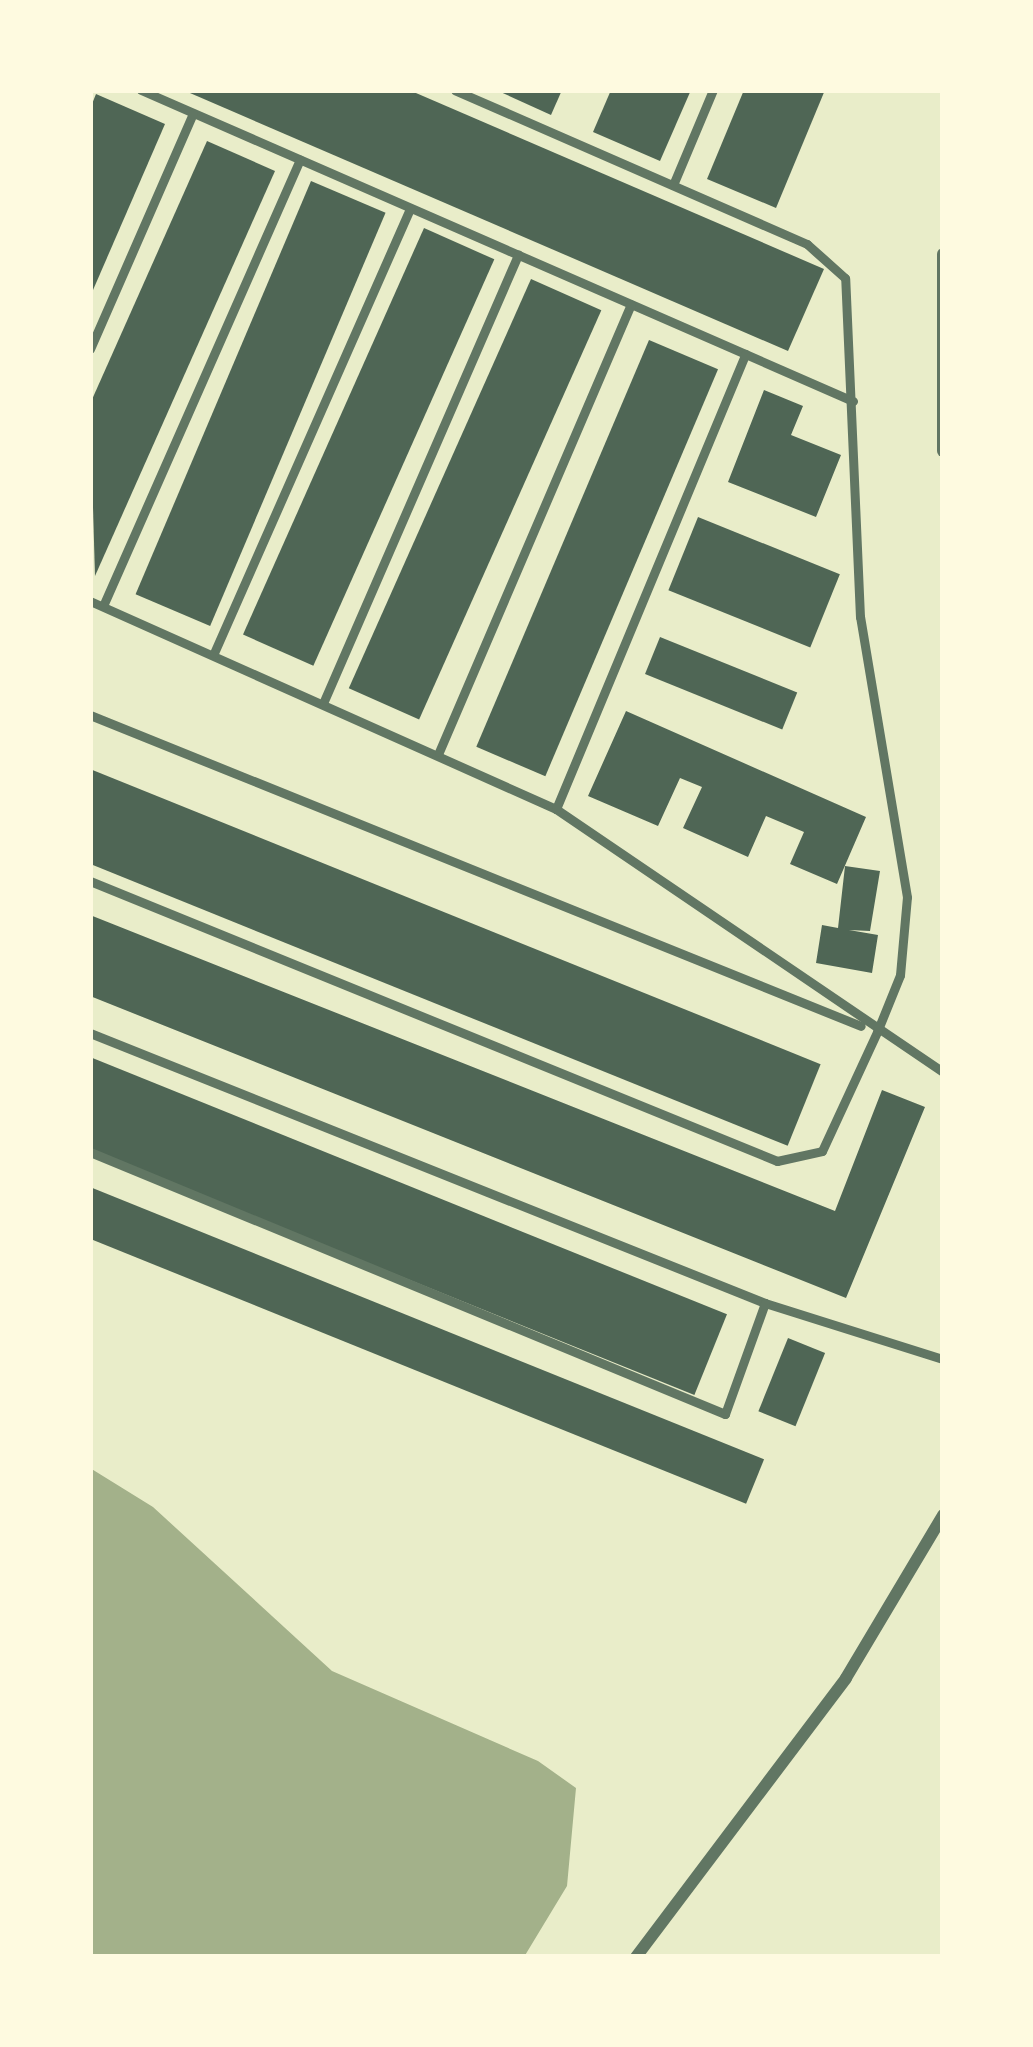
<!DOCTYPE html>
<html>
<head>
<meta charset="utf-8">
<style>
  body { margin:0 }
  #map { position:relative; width:1033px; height:2047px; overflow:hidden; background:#e9edc9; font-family:Spectral,serif }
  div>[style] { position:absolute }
  .water>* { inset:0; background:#a3b18a }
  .building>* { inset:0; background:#4f6655; transform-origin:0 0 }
  .service>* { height:9px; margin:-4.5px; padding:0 4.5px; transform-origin:4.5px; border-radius:4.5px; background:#617663 }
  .minor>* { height:12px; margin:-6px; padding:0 6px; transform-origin:6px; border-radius:6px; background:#617663 }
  span { translate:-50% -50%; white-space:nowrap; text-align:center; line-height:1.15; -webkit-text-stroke:12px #fefae0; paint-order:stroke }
  .frame { position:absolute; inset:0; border:93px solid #fefae0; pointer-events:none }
</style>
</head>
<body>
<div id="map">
  <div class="water">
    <i style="clip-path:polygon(90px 1468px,153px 1507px,332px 1671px,538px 1761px,576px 1788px,567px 1886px,524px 1957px,90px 1957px)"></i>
  </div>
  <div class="building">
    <i style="clip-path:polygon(183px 90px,409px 90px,824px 269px,788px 351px)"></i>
    <i style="clip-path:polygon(496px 90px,562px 90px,551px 115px)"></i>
    <i style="clip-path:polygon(611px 90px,691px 90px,660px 161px,593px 132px)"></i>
    <i style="clip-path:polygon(744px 90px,825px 90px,776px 208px,707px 179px)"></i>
    <i style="clip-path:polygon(96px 94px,165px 124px,90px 297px,90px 109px)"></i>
    <i style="clip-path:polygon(207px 141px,275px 171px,95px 576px,90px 404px)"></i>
    <i style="left:311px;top:181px;width:81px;height:449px;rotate:23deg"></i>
    <i style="left:424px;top:228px;width:77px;height:445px;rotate:24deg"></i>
    <i style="left:531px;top:279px;width:77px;height:448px;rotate:24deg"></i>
    <i style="left:649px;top:340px;width:75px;height:442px;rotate:23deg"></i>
    <i style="clip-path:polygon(764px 390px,803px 406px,791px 435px,841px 455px,816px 517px,728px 482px)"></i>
    <i style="left:698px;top:517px;width:153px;height:79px;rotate:22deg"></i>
    <i style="left:660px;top:637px;width:148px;height:40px;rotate:22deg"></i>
    <i style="clip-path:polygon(626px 711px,866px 817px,837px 884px,790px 864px,804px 832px,766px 816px,748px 857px,683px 828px,702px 787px,680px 778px,658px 826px,588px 796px)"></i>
    <i style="left:90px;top:769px;width:788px;height:88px;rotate:22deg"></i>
    <i style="clip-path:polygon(845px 866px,880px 871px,870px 931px,849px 930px,878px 935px,872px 973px,816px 963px,822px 925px,838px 928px)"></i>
    <i style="clip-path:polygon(90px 915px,835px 1211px,882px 1090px,925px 1107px,846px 1298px,90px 996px)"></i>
    <i style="left:90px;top:1057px;width:687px;height:87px;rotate:22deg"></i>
    <i style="left:90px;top:1187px;width:727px;height:48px;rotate:22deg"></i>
    <i style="left:788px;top:1338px;width:40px;height:79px;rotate:22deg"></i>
  </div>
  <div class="service">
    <i style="left:141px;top:90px;width:777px;rotate:23.6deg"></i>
    <i style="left:673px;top:185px;width:103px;rotate:-67.2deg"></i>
    <i style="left:90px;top:349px;width:257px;rotate:-66.4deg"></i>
    <i style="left:90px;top:601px;width:510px;rotate:24.05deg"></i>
    <i style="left:556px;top:809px;width:468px;rotate:34.2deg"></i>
    <i style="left:103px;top:606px;width:488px;rotate:-66.2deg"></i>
    <i style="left:214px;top:653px;width:486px;rotate:-66.2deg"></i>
    <i style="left:324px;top:701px;width:487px;rotate:-66.5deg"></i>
    <i style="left:90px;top:715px;width:831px;rotate:21.97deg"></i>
    <i style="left:439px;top:752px;width:487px;rotate:-66.8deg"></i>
    <i style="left:556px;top:809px;width:493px;rotate:-67.4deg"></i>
    <i style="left:90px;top:881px;width:742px;rotate:22.17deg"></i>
    <i style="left:777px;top:1161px;width:46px;rotate:-12.5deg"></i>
    <i style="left:822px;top:1151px;width:131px;rotate:-65.2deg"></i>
    <i style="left:877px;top:1032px;width:61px;rotate:-68deg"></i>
    <i style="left:900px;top:975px;width:78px;rotate:-84.9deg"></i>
    <i style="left:907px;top:897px;width:284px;rotate:-99.5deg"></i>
    <i style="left:860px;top:617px;width:339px;rotate:-92.5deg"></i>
    <i style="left:845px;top:278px;width:51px;rotate:-138.2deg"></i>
    <i style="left:807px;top:244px;width:384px;rotate:-156.4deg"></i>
    <i style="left:90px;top:1033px;width:727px;rotate:21.8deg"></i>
    <i style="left:765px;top:1303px;width:187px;rotate:17.5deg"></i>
    <i style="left:90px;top:1152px;width:687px;rotate:22.42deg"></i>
    <i style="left:725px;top:1414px;width:118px;rotate:-70.2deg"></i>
  </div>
  <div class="minor">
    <i style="left:943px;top:254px;width:197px;rotate:90deg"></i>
    <i style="left:636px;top:1957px;width:349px;rotate:-53deg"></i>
    <i style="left:846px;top:1678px;width:190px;rotate:-59.2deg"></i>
  </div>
  <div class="frame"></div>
</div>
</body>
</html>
